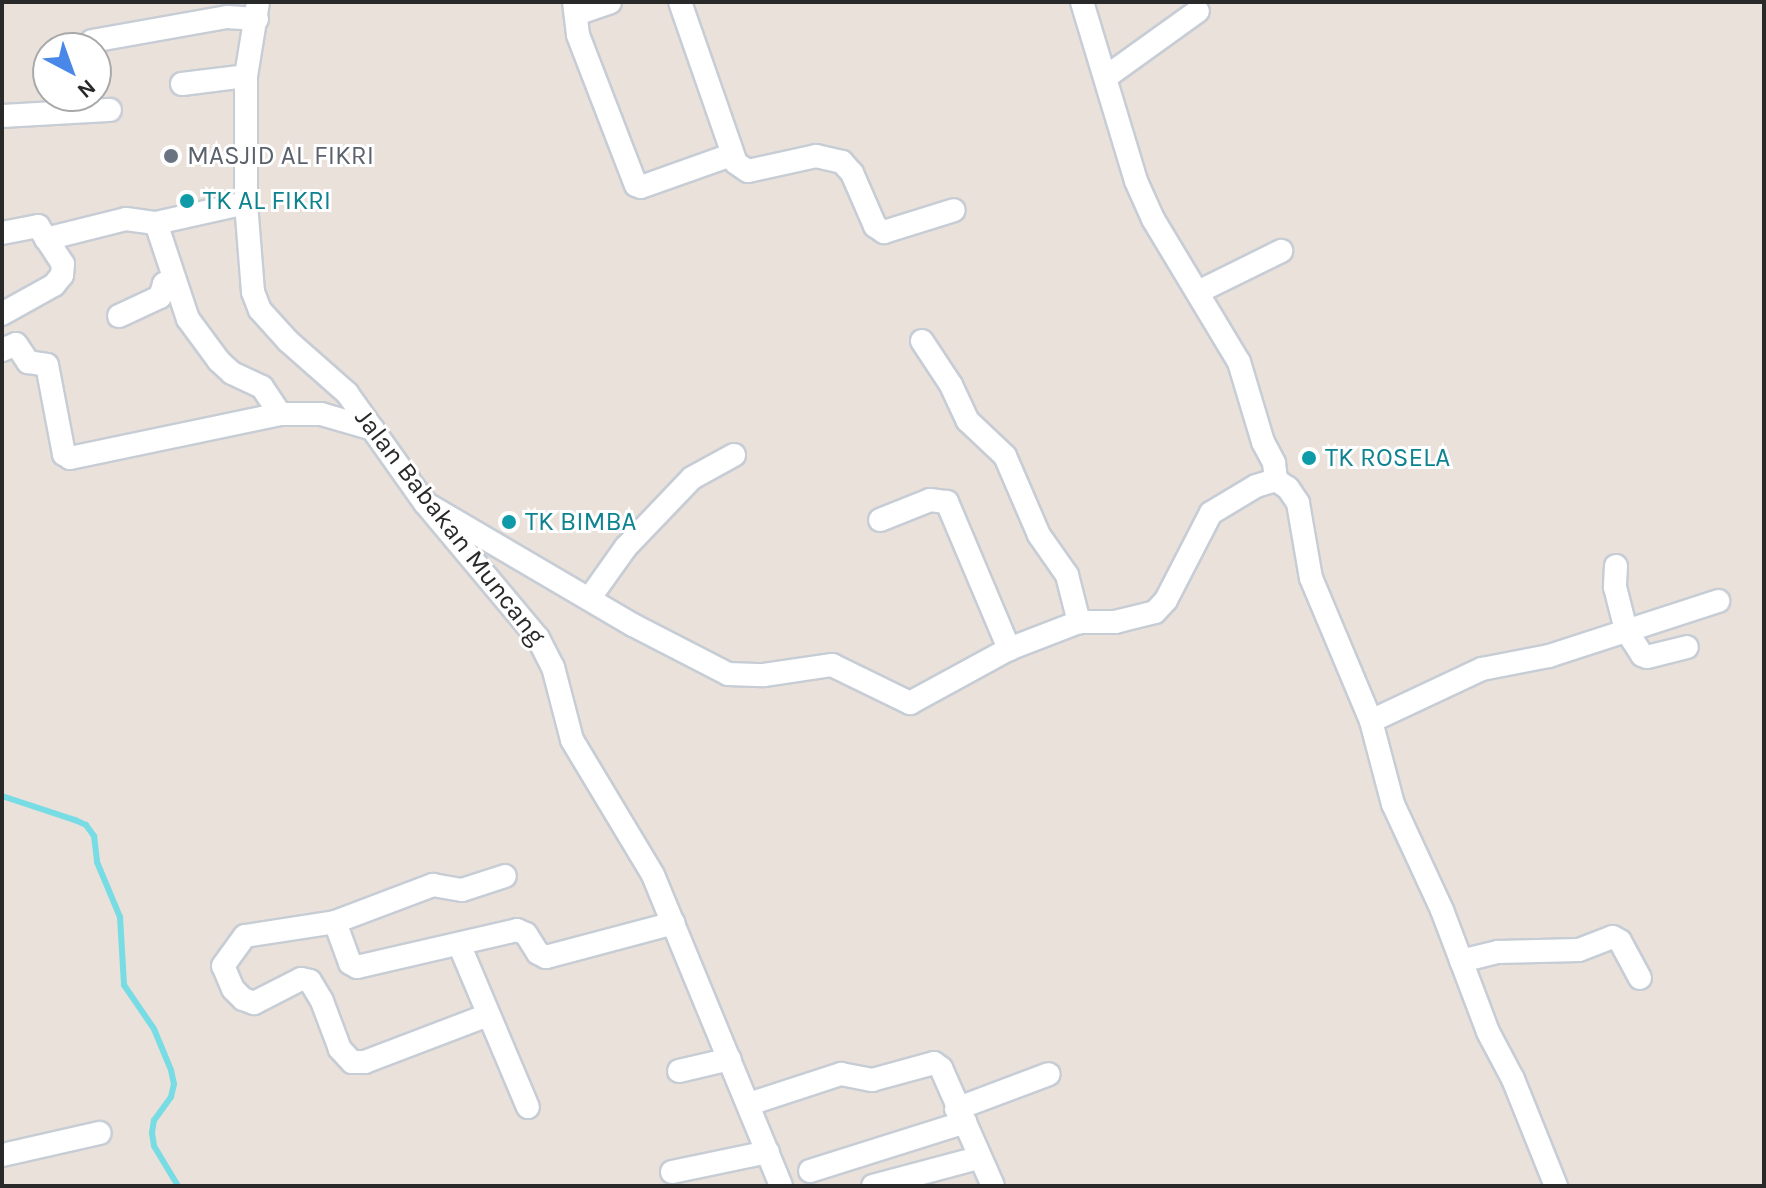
<!DOCTYPE html>
<html>
<head>
<meta charset="utf-8">
<style>
  body { margin:0 }
  #map { position:relative; width:1766px; height:1188px; overflow:hidden; background:#eae1db; font-family:Karla,sans-serif }
  div>[style] { position:absolute }
  .stream>* { height:6px; margin:-3px; padding:0 3px; transform-origin:3px; border-radius:3px; background:#77dce3 }
  .roads { filter:drop-shadow(2px 0 #c7cdd5) drop-shadow(-2px 0 #c7cdd5) drop-shadow(0 2px #c7cdd5) drop-shadow(0 -2px #c7cdd5) }
  .minor>* { height:22px; margin:-11px; padding:0 11px; transform-origin:11px; border-radius:11px; background:#fff }
  .dots>* { width:22px; height:22px; translate:-50% -50%; box-sizing:border-box; border:4px solid #fff; border-radius:50% }
  span { translate:-50% -50%; white-space:nowrap; text-align:center; line-height:1.15; -webkit-text-stroke:6px #fff; paint-order:stroke }
  .worship-label { font-size:26px; color:#5b616d }
  .left { translate:0 -50%; text-align:left }
  .culture-label { font-size:26px; color:#0d838f }
  .street-label { font-size:26px; color:#292929 }
  .frame { position:absolute; inset:0; border:4px solid #292929; pointer-events:none }
  .north { position:absolute; left:32px; top:32px; width:80px; height:80px; box-sizing:border-box; background:#fff; border:2px solid #a9a9a9; border-radius:50%; rotate:139deg; font-size:22px; font-weight:700; line-height:32px; text-align:center; color:#292929 }
  .north::after { content:''; display:block; margin:auto; width:28px; height:36px; background:#4987e9; clip-path:polygon(50% 0,100% 100%,50% 72%,0 100%) }
</style>
</head>
<body>
<div id="map">
  <div class="stream">
    <i style="left:2px;top:796px;width:77px;rotate:18.2deg"></i>
    <i style="left:75px;top:820px;width:12px;rotate:24deg"></i>
    <i style="left:86px;top:825px;width:14px;rotate:54deg"></i>
    <i style="left:94px;top:836px;width:26px;rotate:83deg"></i>
    <i style="left:97px;top:862px;width:60px;rotate:67.3deg"></i>
    <i style="left:120px;top:917px;width:68px;rotate:86.6deg"></i>
    <i style="left:124px;top:985px;width:53px;rotate:55.7deg"></i>
    <i style="left:154px;top:1029px;width:44px;rotate:67.5deg"></i>
    <i style="left:171px;top:1070px;width:14px;rotate:78deg"></i>
    <i style="left:174px;top:1084px;width:13px;rotate:103deg"></i>
    <i style="left:171px;top:1097px;width:29px;rotate:126deg"></i>
    <i style="left:154px;top:1120px;width:13px;rotate:99deg"></i>
    <i style="left:152px;top:1133px;width:13px;rotate:81deg"></i>
    <i style="left:154px;top:1146px;width:47px;rotate:59deg"></i>
  </div>
  <div class="roads">
    <div class="minor">
      <i style="left:258px;top:2px;width:75px;rotate:99.2deg"></i>
      <i style="left:246px;top:76px;width:127px;rotate:90deg"></i>
      <i style="left:246px;top:203px;width:89px;rotate:85.5deg"></i>
      <i style="left:253px;top:292px;width:19px;rotate:69deg"></i>
      <i style="left:260px;top:310px;width:42px;rotate:47.9deg"></i>
      <i style="left:288px;top:341px;width:79px;rotate:41.4deg"></i>
      <i style="left:347px;top:393px;width:135px;rotate:54.7deg"></i>
      <i style="left:425px;top:503px;width:176px;rotate:50.1deg"></i>
      <i style="left:538px;top:638px;width:33px;rotate:63deg"></i>
      <i style="left:553px;top:667px;width:75px;rotate:75.4deg"></i>
      <i style="left:572px;top:740px;width:157px;rotate:59deg"></i>
      <i style="left:653px;top:875px;width:336px;rotate:67.6deg"></i>
      <i style="left:574px;top:2px;width:33px;rotate:83deg"></i>
      <i style="left:578px;top:35px;width:161px;rotate:68.9deg"></i>
      <i style="left:636px;top:185px;width:5px;rotate:22deg"></i>
      <i style="left:641px;top:187px;width:96px;rotate:-19.6deg"></i>
      <i style="left:680px;top:2px;width:170px;rotate:70.8deg"></i>
      <i style="left:736px;top:163px;width:14px;rotate:34deg"></i>
      <i style="left:748px;top:171px;width:70px;rotate:-12.4deg"></i>
      <i style="left:816px;top:156px;width:27px;rotate:13deg"></i>
      <i style="left:842px;top:162px;width:15px;rotate:48deg"></i>
      <i style="left:852px;top:173px;width:58px;rotate:66.5deg"></i>
      <i style="left:875px;top:226px;width:11px;rotate:34deg"></i>
      <i style="left:884px;top:232px;width:73px;rotate:-17.4deg"></i>
      <i style="left:1082px;top:2px;width:187px;rotate:73.2deg"></i>
      <i style="left:1136px;top:181px;width:42px;rotate:65.9deg"></i>
      <i style="left:1153px;top:219px;width:167px;rotate:59deg"></i>
      <i style="left:1239px;top:362px;width:84px;rotate:73.3deg"></i>
      <i style="left:1263px;top:442px;width:24px;rotate:62deg"></i>
      <i style="left:1274px;top:463px;width:17px;rotate:83deg"></i>
      <i style="left:576px;top:14px;width:36px;rotate:-19deg"></i>
      <i style="left:92px;top:41px;width:137px;rotate:-10.1deg"></i>
      <i style="left:227px;top:17px;width:30px;rotate:4deg"></i>
      <i style="left:1106px;top:77px;width:113px;rotate:-35.7deg"></i>
      <i style="left:182px;top:84px;width:64px;rotate:-7.1deg"></i>
      <i style="left:2px;top:116px;width:108px;rotate:-3.2deg"></i>
      <i style="left:156px;top:223px;width:101px;rotate:71.6deg"></i>
      <i style="left:188px;top:319px;width:52px;rotate:53.6deg"></i>
      <i style="left:219px;top:361px;width:18px;rotate:43deg"></i>
      <i style="left:232px;top:373px;width:33px;rotate:25deg"></i>
      <i style="left:262px;top:387px;width:32px;rotate:56deg"></i>
      <i style="left:2px;top:233px;width:37px;rotate:-11deg"></i>
      <i style="left:38px;top:226px;width:45px;rotate:56.7deg"></i>
      <i style="left:63px;top:264px;width:11px;rotate:95deg"></i>
      <i style="left:62px;top:275px;width:13px;rotate:129deg"></i>
      <i style="left:54px;top:285px;width:60px;rotate:150.9deg"></i>
      <i style="left:46px;top:239px;width:82px;rotate:-14deg"></i>
      <i style="left:126px;top:219px;width:30px;rotate:8deg"></i>
      <i style="left:156px;top:223px;width:92px;rotate:-12.5deg"></i>
      <i style="left:1198px;top:292px;width:93px;rotate:-26.3deg"></i>
      <i style="left:119px;top:316px;width:45px;rotate:-24.9deg"></i>
      <i style="left:160px;top:297px;width:14px;rotate:-73deg"></i>
      <i style="left:164px;top:284px;width:11px;rotate:-27deg"></i>
      <i style="left:922px;top:341px;width:53px;rotate:56.6deg"></i>
      <i style="left:951px;top:385px;width:40px;rotate:65deg"></i>
      <i style="left:968px;top:421px;width:51px;rotate:43.4deg"></i>
      <i style="left:1005px;top:456px;width:86px;rotate:66.7deg"></i>
      <i style="left:1039px;top:535px;width:49px;rotate:55deg"></i>
      <i style="left:1067px;top:575px;width:49px;rotate:75.7deg"></i>
      <i style="left:2px;top:350px;width:15px;rotate:-23deg"></i>
      <i style="left:16px;top:344px;width:22px;rotate:56deg"></i>
      <i style="left:28px;top:362px;width:19px;rotate:9deg"></i>
      <i style="left:47px;top:365px;width:91px;rotate:79.2deg"></i>
      <i style="left:64px;top:454px;width:7px;rotate:34deg"></i>
      <i style="left:70px;top:458px;width:215px;rotate:-11.8deg"></i>
      <i style="left:280px;top:414px;width:41px"></i>
      <i style="left:321px;top:414px;width:54px;rotate:16.1deg"></i>
      <i style="left:425px;top:503px;width:241px;rotate:30.4deg"></i>
      <i style="left:633px;top:625px;width:107px;rotate:27.3deg"></i>
      <i style="left:728px;top:674px;width:36px;rotate:2deg"></i>
      <i style="left:764px;top:675px;width:69px;rotate:-8.4deg"></i>
      <i style="left:832px;top:665px;width:87px;rotate:26deg"></i>
      <i style="left:910px;top:703px;width:113px;rotate:-28.6deg"></i>
      <i style="left:1009px;top:649px;width:75px;rotate:-21.1deg"></i>
      <i style="left:1079px;top:622px;width:36px"></i>
      <i style="left:1115px;top:622px;width:41px;rotate:-14deg"></i>
      <i style="left:1155px;top:612px;width:16px;rotate:-47deg"></i>
      <i style="left:1166px;top:600px;width:98px;rotate:-62.7deg"></i>
      <i style="left:1211px;top:513px;width:52px;rotate:-31deg"></i>
      <i style="left:1256px;top:486px;width:21px;rotate:-17deg"></i>
      <i style="left:1276px;top:480px;width:14px;rotate:34deg"></i>
      <i style="left:1288px;top:488px;width:18px;rotate:56deg"></i>
      <i style="left:1298px;top:503px;width:76px;rotate:80.2deg"></i>
      <i style="left:1311px;top:578px;width:155px;rotate:67.2deg"></i>
      <i style="left:1371px;top:721px;width:86px;rotate:75.2deg"></i>
      <i style="left:1393px;top:804px;width:117px;rotate:65.2deg"></i>
      <i style="left:1442px;top:910px;width:130px;rotate:69.3deg"></i>
      <i style="left:1488px;top:1032px;width:53px;rotate:62deg"></i>
      <i style="left:1513px;top:1079px;width:115px;rotate:68.1deg"></i>
      <i style="left:880px;top:520px;width:54px;rotate:-21.8deg"></i>
      <i style="left:930px;top:500px;width:17px;rotate:7deg"></i>
      <i style="left:947px;top:502px;width:160px;rotate:67.1deg"></i>
      <i style="left:1616px;top:566px;width:21px;rotate:93deg"></i>
      <i style="left:1615px;top:587px;width:44px;rotate:75.7deg"></i>
      <i style="left:1626px;top:630px;width:30px;rotate:57deg"></i>
      <i style="left:1642px;top:655px;width:5px;rotate:22deg"></i>
      <i style="left:1647px;top:657px;width:41px;rotate:-14deg"></i>
      <i style="left:589px;top:599px;width:64px;rotate:-54.6deg"></i>
      <i style="left:626px;top:547px;width:95px;rotate:-46.3deg"></i>
      <i style="left:692px;top:478px;width:48px;rotate:-28.7deg"></i>
      <i style="left:1371px;top:721px;width:123px;rotate:-25.1deg"></i>
      <i style="left:1482px;top:669px;width:68px;rotate:-11deg"></i>
      <i style="left:1549px;top:656px;width:178px;rotate:-18deg"></i>
      <i style="left:335px;top:922px;width:44px;rotate:69.9deg"></i>
      <i style="left:350px;top:963px;width:8px;rotate:30deg"></i>
      <i style="left:357px;top:967px;width:164px;rotate:-13deg"></i>
      <i style="left:517px;top:930px;width:10px;rotate:24deg"></i>
      <i style="left:526px;top:934px;width:22px;rotate:58deg"></i>
      <i style="left:538px;top:953px;width:9px;rotate:27deg"></i>
      <i style="left:546px;top:957px;width:132px;rotate:-14.9deg"></i>
      <i style="left:459px;top:944px;width:177px;rotate:67.1deg"></i>
      <i style="left:1461px;top:961px;width:38px;rotate:-14deg"></i>
      <i style="left:1498px;top:952px;width:81px;rotate:-1.4deg"></i>
      <i style="left:1579px;top:950px;width:36px;rotate:-21deg"></i>
      <i style="left:1613px;top:937px;width:8px;rotate:30deg"></i>
      <i style="left:1620px;top:941px;width:42px;rotate:61.6deg"></i>
      <i style="left:488px;top:1015px;width:132px;rotate:159.1deg"></i>
      <i style="left:365px;top:1062px;width:13px;rotate:180deg"></i>
      <i style="left:352px;top:1062px;width:18px;rotate:-133deg"></i>
      <i style="left:340px;top:1049px;width:51px;rotate:-110.6deg"></i>
      <i style="left:322px;top:1001px;width:23px;rotate:-121deg"></i>
      <i style="left:310px;top:981px;width:9px;rotate:-167deg"></i>
      <i style="left:301px;top:979px;width:53px;rotate:152.9deg"></i>
      <i style="left:254px;top:1003px;width:12px;rotate:-160deg"></i>
      <i style="left:243px;top:999px;width:14px;rotate:-135deg"></i>
      <i style="left:233px;top:989px;width:25px;rotate:-113deg"></i>
      <i style="left:223px;top:966px;width:37px;rotate:-54deg"></i>
      <i style="left:245px;top:936px;width:91px;rotate:-8.8deg"></i>
      <i style="left:335px;top:922px;width:105px;rotate:-20.7deg"></i>
      <i style="left:433px;top:885px;width:29px;rotate:10deg"></i>
      <i style="left:462px;top:890px;width:45px;rotate:-18deg"></i>
      <i style="left:679px;top:1071px;width:52px;rotate:-13.2deg"></i>
      <i style="left:749px;top:1104px;width:97px;rotate:-18.1deg"></i>
      <i style="left:841px;top:1074px;width:32px;rotate:11deg"></i>
      <i style="left:872px;top:1080px;width:64px;rotate:-15.3deg"></i>
      <i style="left:934px;top:1063px;width:9px;rotate:36deg"></i>
      <i style="left:941px;top:1068px;width:129px;rotate:66.2deg"></i>
      <i style="left:956px;top:1109px;width:99px;rotate:-20.6deg"></i>
      <i style="left:2px;top:1155px;width:100px;rotate:-12.7deg"></i>
      <i style="left:810px;top:1171px;width:163px;rotate:-17.5deg"></i>
      <i style="left:672px;top:1172px;width:98px;rotate:-11.8deg"></i>
      <i style="left:873px;top:1186px;width:109px;rotate:-14.9deg"></i>
    </div>
  </div>
  <div class="dots">
    <i style="left:171px;top:156px;background:#6b7280"></i>
    <i style="left:187px;top:201px;background:#0f9aa8"></i>
    <i style="left:1309px;top:458px;background:#0f9aa8"></i>
    <i style="left:509px;top:522px;background:#0f9aa8"></i>
  </div>
  <div class="worship-label">
    <span class="left" style="left:187px;top:156px">MASJID AL FIKRI</span>
  </div>
  <div class="culture-label">
    <span class="left" style="left:203px;top:201px">TK AL FIKRI</span>
    <span class="left" style="left:1325px;top:458px">TK ROSELA</span>
    <span class="left" style="left:525px;top:522px">TK BIMBA</span>
  </div>
  <div class="street-label">
    <span style="left:450px;top:527px;rotate:52deg">Jalan Babakan Muncang</span>
  </div>
  <div class="frame"></div>
  <div class="north">N</div>
</div>
</body>
</html>
